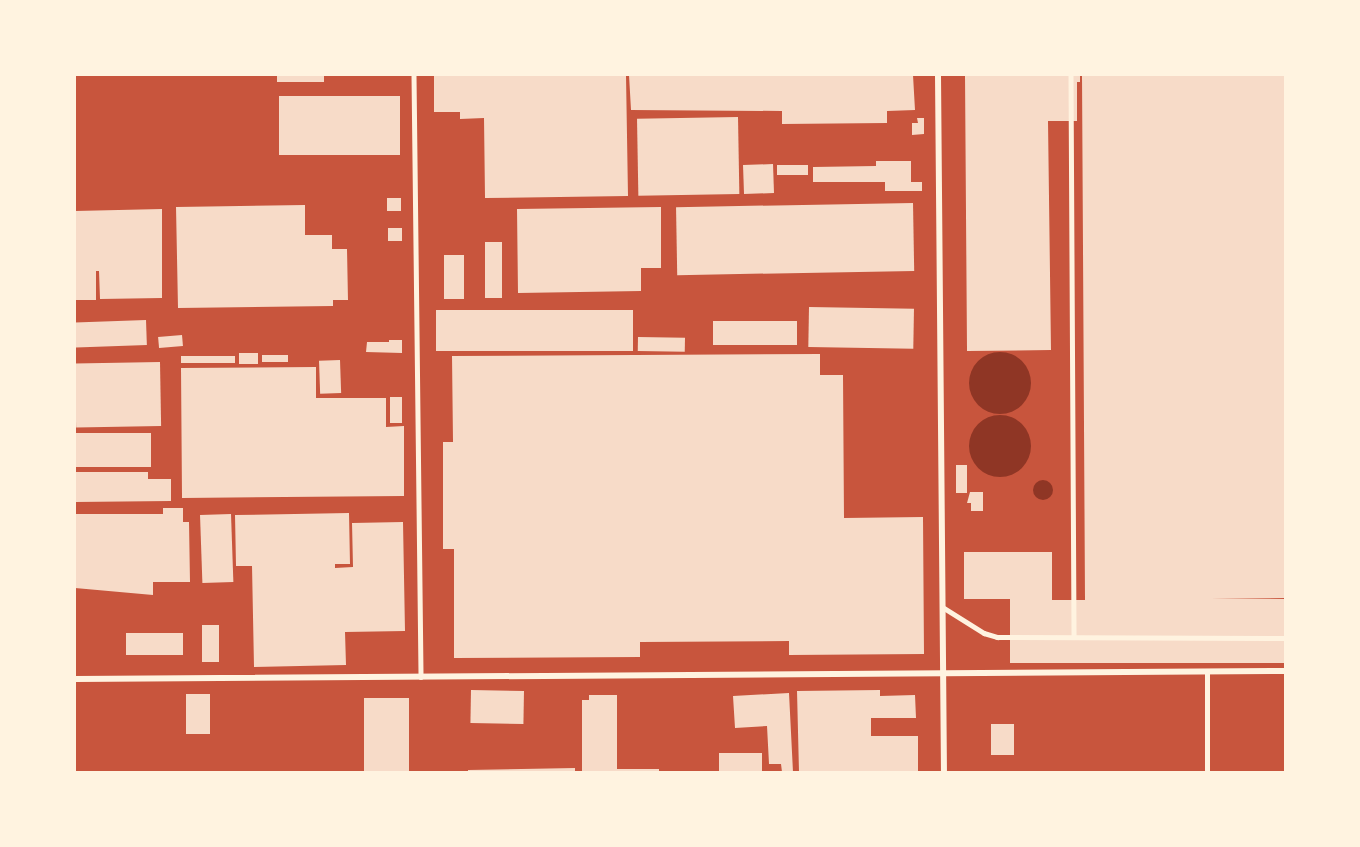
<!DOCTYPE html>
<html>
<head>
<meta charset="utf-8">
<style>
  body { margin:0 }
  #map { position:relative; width:1360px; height:847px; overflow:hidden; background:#c8553d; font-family:"Noto Sans",sans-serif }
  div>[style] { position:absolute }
  .water>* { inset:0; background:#8f3625 }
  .round { border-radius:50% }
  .building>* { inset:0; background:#f7dbc8; transform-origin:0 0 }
  .service>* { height:4.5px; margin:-2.25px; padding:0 2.25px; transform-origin:2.25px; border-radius:2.25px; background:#fff3e0 }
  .minor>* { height:6px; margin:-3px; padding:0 3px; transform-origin:3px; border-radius:3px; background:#fff3e0 }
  span { translate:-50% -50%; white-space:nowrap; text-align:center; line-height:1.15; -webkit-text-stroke:6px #fff3e0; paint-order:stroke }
  .frame { position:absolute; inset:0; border:76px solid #fff3e0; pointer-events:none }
</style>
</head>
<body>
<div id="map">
  <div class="water">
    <i class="round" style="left:969px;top:352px;width:62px;height:62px"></i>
    <i class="round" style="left:969px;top:415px;width:62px;height:62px"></i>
    <i class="round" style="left:1033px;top:480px;width:20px;height:20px"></i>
  </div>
  <div class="building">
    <i style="left:277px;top:75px;width:47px;height:7px"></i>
    <i style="clip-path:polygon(434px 75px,626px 75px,628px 196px,485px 198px,484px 118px,460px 119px,460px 112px,434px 112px)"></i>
    <i style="clip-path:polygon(629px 75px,913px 75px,915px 110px,887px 111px,887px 123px,782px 124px,782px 111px,631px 110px)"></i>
    <i style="clip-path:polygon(965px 75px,1080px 75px,1080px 82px,1077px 82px,1077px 121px,1048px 121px,1051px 350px,967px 351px)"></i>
    <i style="clip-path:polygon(1082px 75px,1285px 75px,1285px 598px,1210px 599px,1285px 599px,1285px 663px,1010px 663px,1010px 599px,964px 599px,964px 552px,1052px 552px,1052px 600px,1085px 600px)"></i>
    <i style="left:400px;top:96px;width:59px;height:121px;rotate:90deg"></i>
    <i style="left:738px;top:117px;width:77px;height:101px;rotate:89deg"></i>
    <i style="clip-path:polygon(917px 118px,924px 118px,924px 134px,912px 135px,912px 123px,918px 123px)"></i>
    <i style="clip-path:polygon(876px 161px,911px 161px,911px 182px,922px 182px,922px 191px,885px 191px,885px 182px,813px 182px,813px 167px,876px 166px)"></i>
    <i style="left:773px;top:164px;width:29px;height:30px;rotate:88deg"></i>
    <i style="left:777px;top:165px;width:31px;height:10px"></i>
    <i style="left:387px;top:198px;width:14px;height:13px"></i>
    <i style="left:913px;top:203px;width:68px;height:237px;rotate:89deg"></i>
    <i style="clip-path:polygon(305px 205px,305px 235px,332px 235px,332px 249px,347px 249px,348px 300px,333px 300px,333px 306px,178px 308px,176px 207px)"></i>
    <i style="clip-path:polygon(661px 207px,661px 268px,641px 268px,641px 291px,518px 293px,517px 209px)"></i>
    <i style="clip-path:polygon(162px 209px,162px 298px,100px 299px,99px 271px,96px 271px,96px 300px,75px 300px,75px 211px)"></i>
    <i style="left:402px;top:228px;width:13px;height:14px;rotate:90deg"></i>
    <i style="left:485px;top:242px;width:17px;height:56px"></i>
    <i style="left:444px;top:255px;width:20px;height:44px"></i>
    <i style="left:809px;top:307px;width:105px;height:40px;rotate:1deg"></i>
    <i style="left:633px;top:310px;width:41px;height:197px;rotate:90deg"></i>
    <i style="left:146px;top:320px;width:25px;height:71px;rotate:88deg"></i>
    <i style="left:713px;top:321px;width:84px;height:24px"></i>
    <i style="left:182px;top:335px;width:11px;height:24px;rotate:85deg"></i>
    <i style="left:638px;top:337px;width:47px;height:14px;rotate:1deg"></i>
    <i style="clip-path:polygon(389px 340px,402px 340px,402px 353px,366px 352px,367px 342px,389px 342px)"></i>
    <i style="left:239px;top:353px;width:19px;height:11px"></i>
    <i style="clip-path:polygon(820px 354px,820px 375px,843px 375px,844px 518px,923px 517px,924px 654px,789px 655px,789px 641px,640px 642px,640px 657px,454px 658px,454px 549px,443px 549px,443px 442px,453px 442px,452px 356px)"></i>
    <i style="left:288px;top:355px;width:7px;height:26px;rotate:90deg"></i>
    <i style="left:235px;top:356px;width:7px;height:54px;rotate:90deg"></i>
    <i style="left:340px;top:360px;width:33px;height:21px;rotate:88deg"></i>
    <i style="left:160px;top:362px;width:64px;height:85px;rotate:89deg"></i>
    <i style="clip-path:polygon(316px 367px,316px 398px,386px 398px,386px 427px,404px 426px,404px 496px,182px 498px,181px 368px)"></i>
    <i style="left:390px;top:397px;width:12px;height:26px"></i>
    <i style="left:75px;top:433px;width:76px;height:34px"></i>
    <i style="left:956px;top:465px;width:11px;height:28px"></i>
    <i style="clip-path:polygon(75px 472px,148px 472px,148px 479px,171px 479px,171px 501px,75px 502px)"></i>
    <i style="clip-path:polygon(970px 492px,983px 492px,983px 511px,971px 511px,971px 503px,967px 503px)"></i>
    <i style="clip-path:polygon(163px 508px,183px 508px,183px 522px,189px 522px,190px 582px,153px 582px,153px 595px,75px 588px,75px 514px,163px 514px)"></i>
    <i style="clip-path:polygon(349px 513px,350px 564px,335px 564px,335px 568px,353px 567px,352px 523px,403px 522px,405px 631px,345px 632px,346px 665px,254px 667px,252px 566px,236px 566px,235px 515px)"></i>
    <i style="left:231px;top:514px;width:68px;height:31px;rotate:88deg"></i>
    <i style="left:219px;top:625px;width:37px;height:17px;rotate:90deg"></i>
    <i style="left:183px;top:633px;width:22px;height:57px;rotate:90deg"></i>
    <i style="left:471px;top:690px;width:53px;height:33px;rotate:1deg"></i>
    <i style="clip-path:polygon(880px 690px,880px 696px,915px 695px,916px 718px,871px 718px,871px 736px,918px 736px,918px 772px,799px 772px,797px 691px)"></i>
    <i style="clip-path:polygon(789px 693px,793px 772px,782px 772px,781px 764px,769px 764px,767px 726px,735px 728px,733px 696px)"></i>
    <i style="left:186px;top:694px;width:24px;height:40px"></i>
    <i style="clip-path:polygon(589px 695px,617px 695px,617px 769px,659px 769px,659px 772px,582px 772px,582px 700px,589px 700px)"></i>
    <i style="left:364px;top:698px;width:45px;height:74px"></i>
    <i style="left:991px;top:724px;width:23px;height:31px"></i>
    <i style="left:719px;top:753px;width:43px;height:19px"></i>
    <i style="clip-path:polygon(575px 768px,575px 772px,468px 772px,468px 770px)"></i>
  </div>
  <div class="service">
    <i style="left:414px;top:75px;width:602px;rotate:89.33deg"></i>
    <i style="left:1071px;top:75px;width:562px;rotate:89.69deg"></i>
    <i style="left:944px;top:608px;width:47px;rotate:32deg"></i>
    <i style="left:984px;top:633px;width:14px;rotate:17deg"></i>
    <i style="left:997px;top:637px;width:288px;rotate:0.2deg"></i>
    <i style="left:1207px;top:772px;width:100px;rotate:-90deg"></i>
  </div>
  <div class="minor">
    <i style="left:938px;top:75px;width:697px;rotate:89.51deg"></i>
    <i style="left:75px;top:679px;width:1210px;rotate:-0.38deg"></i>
  </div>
  <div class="frame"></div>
</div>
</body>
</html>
